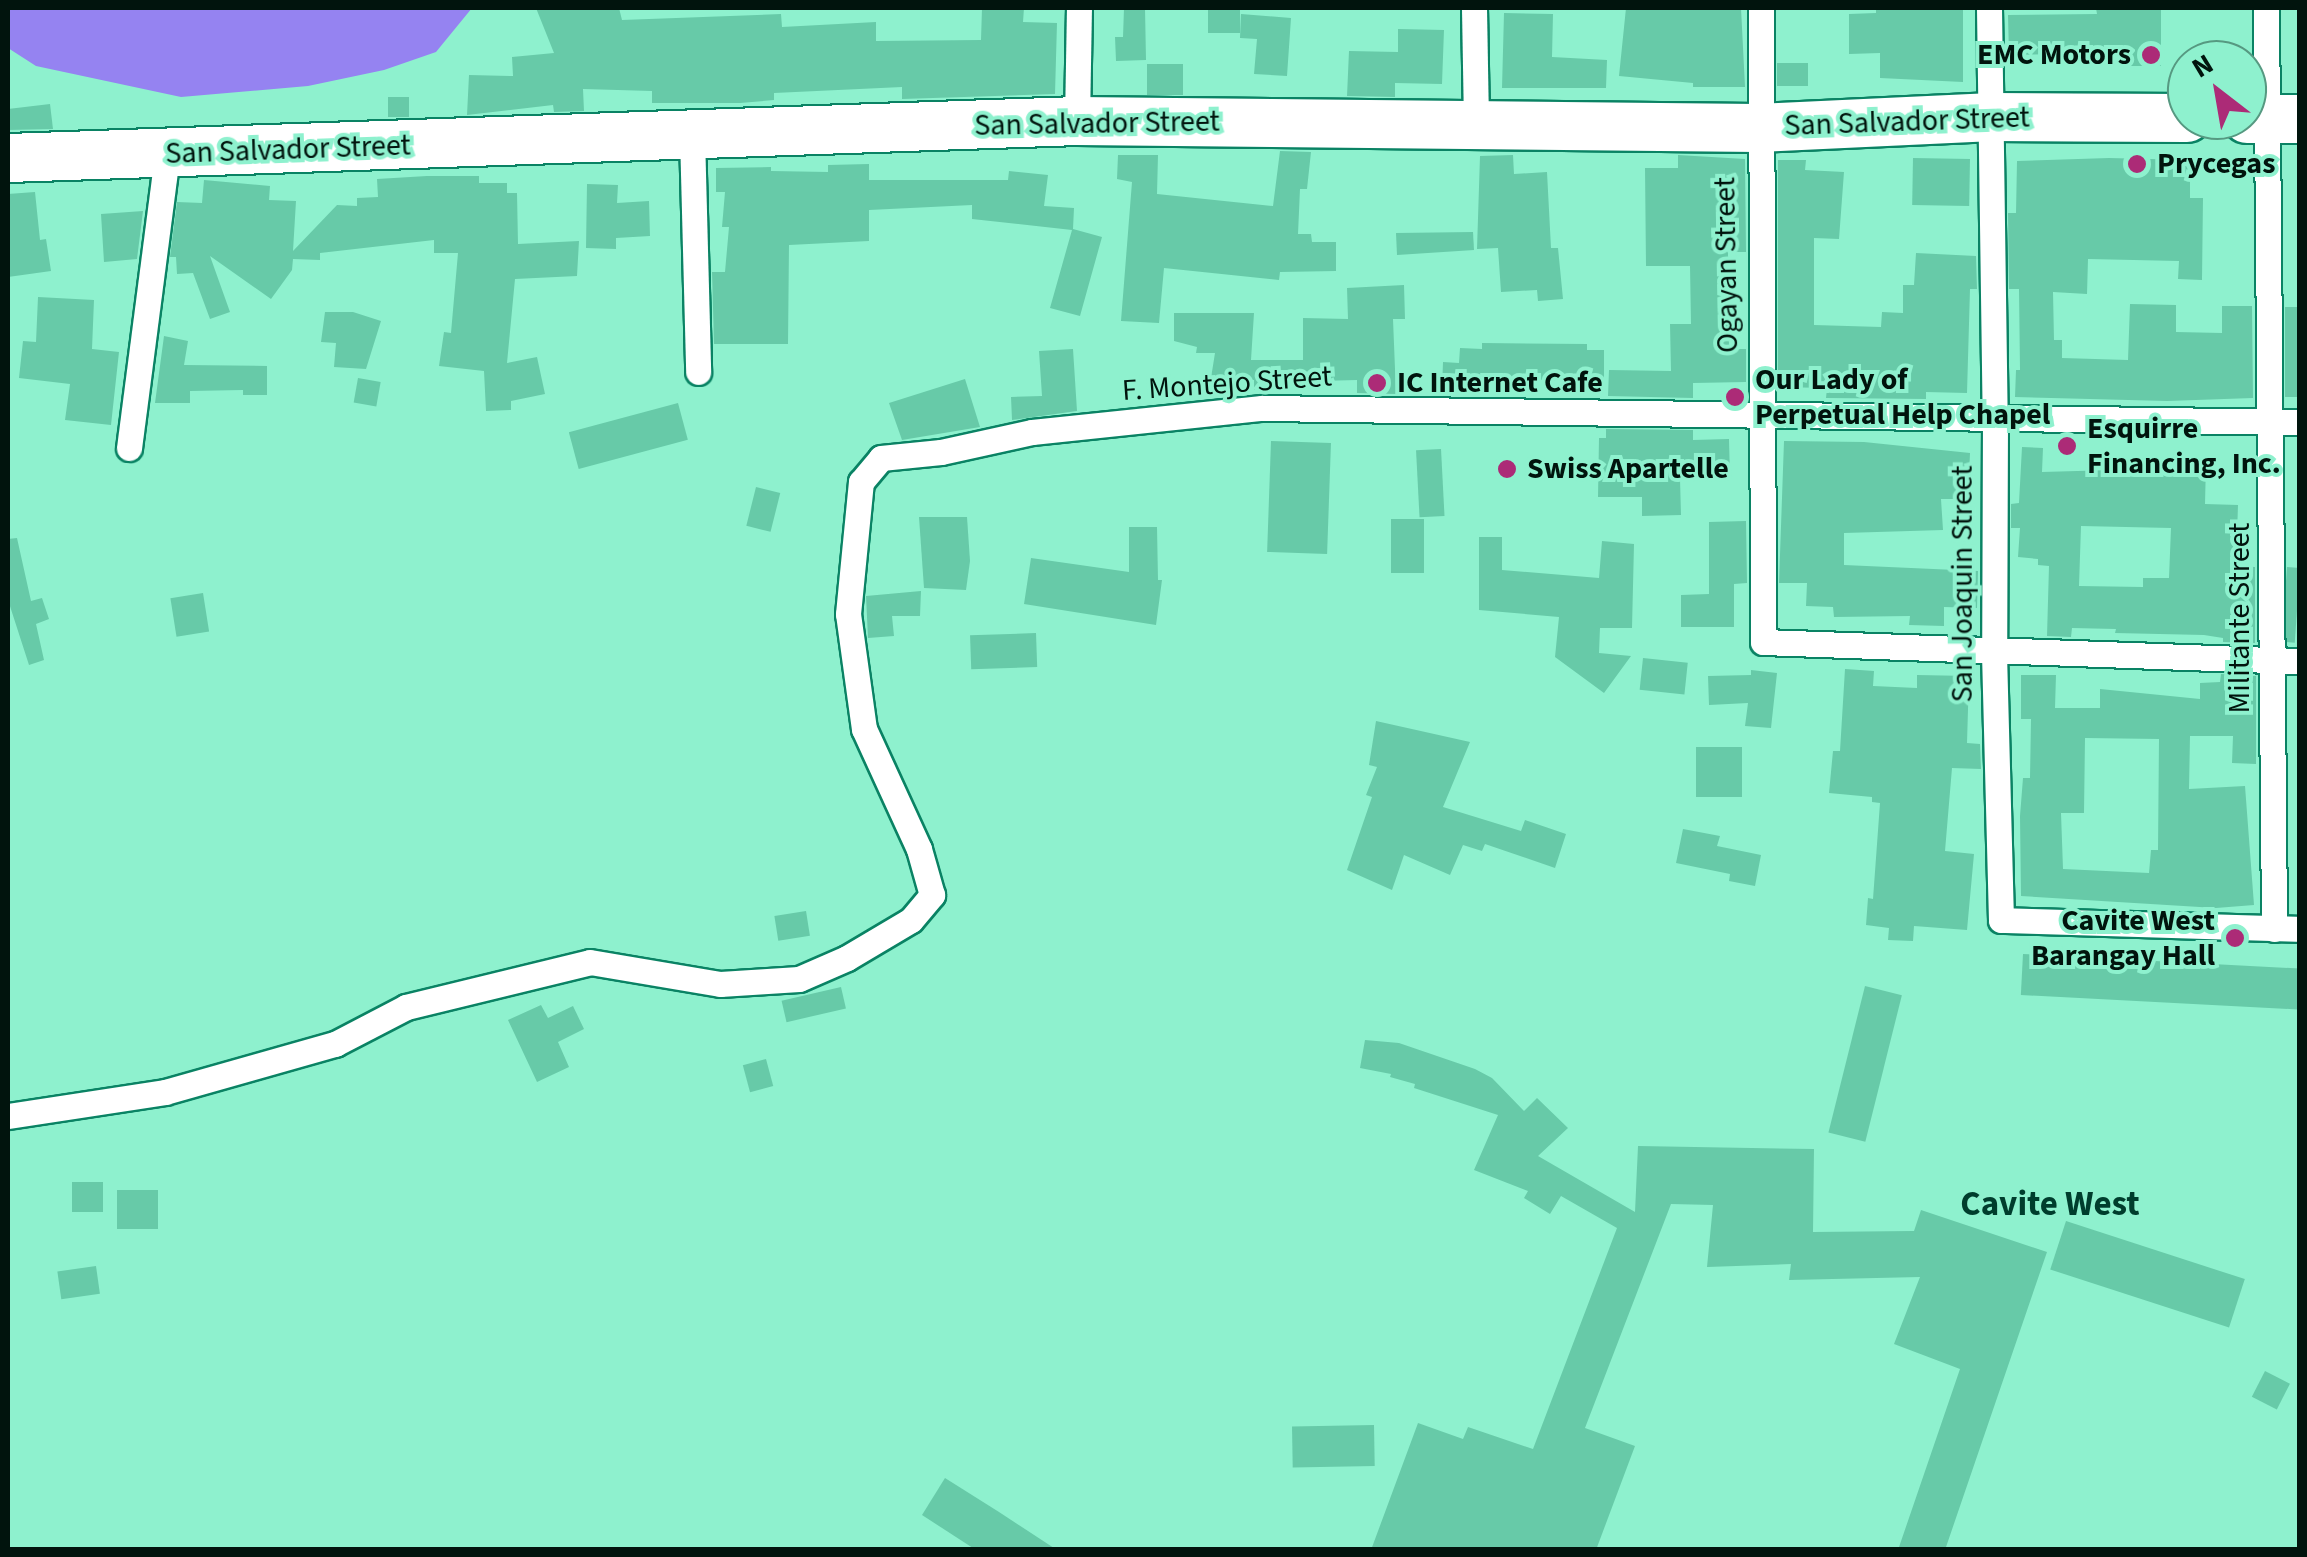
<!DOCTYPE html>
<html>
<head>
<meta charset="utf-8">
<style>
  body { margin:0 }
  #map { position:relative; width:2307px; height:1557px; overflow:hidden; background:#8ef1ce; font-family:"Source Sans 3",sans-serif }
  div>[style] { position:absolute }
  .water>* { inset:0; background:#9583f1 }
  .building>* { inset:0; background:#67caa8; transform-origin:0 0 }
  .roads { filter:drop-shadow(2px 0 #0a8364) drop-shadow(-2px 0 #0a8364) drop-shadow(0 2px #0a8364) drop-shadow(0 -2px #0a8364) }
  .street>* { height:25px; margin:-12.5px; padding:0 12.5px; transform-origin:12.5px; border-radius:12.5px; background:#fff }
  .highway>* { height:48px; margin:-24px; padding:0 24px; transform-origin:24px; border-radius:24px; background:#fff }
  .dots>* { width:28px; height:28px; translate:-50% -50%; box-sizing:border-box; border:5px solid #8ef1ce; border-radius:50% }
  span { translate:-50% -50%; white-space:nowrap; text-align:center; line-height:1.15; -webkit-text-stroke:8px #8ef1ce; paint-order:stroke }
  .poi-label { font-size:30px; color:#01140d; font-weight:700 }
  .right { translate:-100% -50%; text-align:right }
  .left { translate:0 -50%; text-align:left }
  .street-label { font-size:30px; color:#01140d }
  .quarter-label { font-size:35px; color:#003d2d; font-weight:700 }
  .frame { position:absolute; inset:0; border:10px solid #01140d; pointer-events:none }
  .north { position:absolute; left:2167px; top:40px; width:100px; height:100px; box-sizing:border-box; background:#8ef1ce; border:2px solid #569981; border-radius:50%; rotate:329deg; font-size:28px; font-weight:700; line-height:40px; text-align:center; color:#01140d }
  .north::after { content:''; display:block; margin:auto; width:35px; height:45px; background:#ac2b77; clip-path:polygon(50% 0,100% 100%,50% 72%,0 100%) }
</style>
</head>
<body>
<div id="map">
  <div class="water">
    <i style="clip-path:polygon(8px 8px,242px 10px,472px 8px,436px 52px,384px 70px,308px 86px,181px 97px,36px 66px,8px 48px)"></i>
  </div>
  <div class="building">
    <i style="clip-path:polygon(536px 8px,619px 8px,622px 20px,781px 14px,782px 27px,876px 22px,876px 41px,981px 40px,982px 8px,1024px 8px,1023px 22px,1057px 23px,1055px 94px,902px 99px,902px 87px,774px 93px,774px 100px,740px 103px,652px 103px,652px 91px,583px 89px,584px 111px,554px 112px,553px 105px,467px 115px,469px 75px,513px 76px,512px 57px,554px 53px)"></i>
    <i style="clip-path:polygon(1124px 8px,1145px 8px,1146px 60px,1116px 61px,1115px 37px,1123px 37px)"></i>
    <i style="left:1208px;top:8px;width:32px;height:25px"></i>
    <i style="clip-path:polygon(1626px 8px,1741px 8px,1745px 87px,1693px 87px,1693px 83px,1619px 76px)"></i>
    <i style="clip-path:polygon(1876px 8px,1963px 8px,1963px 82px,1880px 78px,1880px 53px,1849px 54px,1849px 14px,1876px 13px)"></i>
    <i style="clip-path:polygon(2096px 8px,2161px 8px,2161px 66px,2131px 66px,2131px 53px,2009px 55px,2008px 15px,2097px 14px)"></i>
    <i style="clip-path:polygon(1504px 13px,1553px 14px,1552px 57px,1607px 60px,1606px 88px,1502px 88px)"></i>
    <i style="clip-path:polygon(1241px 14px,1291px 18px,1287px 76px,1254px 74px,1257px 39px,1240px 38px)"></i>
    <i style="clip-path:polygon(1398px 29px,1444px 30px,1442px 84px,1395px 83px,1395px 97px,1347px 96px,1349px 51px,1398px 52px)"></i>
    <i style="left:1777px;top:63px;width:31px;height:23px"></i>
    <i style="left:1183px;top:64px;width:31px;height:36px;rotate:90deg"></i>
    <i style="left:388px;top:97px;width:21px;height:20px"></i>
    <i style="clip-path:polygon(50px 104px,53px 129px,8px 130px,8px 109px)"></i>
    <i style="clip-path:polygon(1280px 151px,1311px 152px,1307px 189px,1300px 189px,1298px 234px,1311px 234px,1312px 242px,1336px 242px,1336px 271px,1280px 272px,1279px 280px,1164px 268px,1159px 323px,1121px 321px,1132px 182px,1117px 179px,1118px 155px,1158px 155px,1157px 194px,1273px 206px)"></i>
    <i style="clip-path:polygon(1513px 155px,1514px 174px,1547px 172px,1551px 248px,1558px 248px,1563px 299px,1538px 301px,1537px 290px,1501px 292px,1498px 248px,1477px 249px,1480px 156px)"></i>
    <i style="clip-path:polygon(1678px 155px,1745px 159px,1746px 252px,1728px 252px,1729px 349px,1746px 349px,1746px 382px,1693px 383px,1693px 398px,1608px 396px,1609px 370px,1671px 371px,1670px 324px,1691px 324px,1690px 266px,1646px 266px,1645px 168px,1678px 168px)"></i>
    <i style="left:1913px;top:158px;width:57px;height:47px;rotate:1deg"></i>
    <i style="clip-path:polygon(2109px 158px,2190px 160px,2190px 198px,2203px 198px,2202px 280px,2178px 279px,2179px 261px,2088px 259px,2087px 294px,2053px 292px,2054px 340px,2062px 340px,2062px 358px,2128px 360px,2130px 304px,2176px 305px,2176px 332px,2222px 333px,2222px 306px,2252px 306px,2253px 398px,2167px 401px,2015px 397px,2016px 370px,2020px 370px,2019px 289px,2009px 289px,2008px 213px,2016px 213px,2017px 161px)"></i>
    <i style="clip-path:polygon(1778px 160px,1806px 160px,1805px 170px,1844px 172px,1839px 239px,1814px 238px,1814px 325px,1881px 327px,1882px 312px,1903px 313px,1903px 285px,1914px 285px,1916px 253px,1976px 256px,1977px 289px,1970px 289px,1967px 393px,1926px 392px,1926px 399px,1826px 398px,1827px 388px,1778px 387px)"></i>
    <i style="clip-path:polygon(869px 164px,869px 180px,1008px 180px,1009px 171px,1048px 175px,1044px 206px,1074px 208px,1073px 229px,1102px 237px,1080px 316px,1050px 308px,1072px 230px,972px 219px,972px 205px,869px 210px,869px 241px,789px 245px,788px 344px,714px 344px,712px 272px,725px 272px,729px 227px,722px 227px,725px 192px,716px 192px,716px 168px,771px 167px,771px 171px,828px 172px,828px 165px)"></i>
    <i style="clip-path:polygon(427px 176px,479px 176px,479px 183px,507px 183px,507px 193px,517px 193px,518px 244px,579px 241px,577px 276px,515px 279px,507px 363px,537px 357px,545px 394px,511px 401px,511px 410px,486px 411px,484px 371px,439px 366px,444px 332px,451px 333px,458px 253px,434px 253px,434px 240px,320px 253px,320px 260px,293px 259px,292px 270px,271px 299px,210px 256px,230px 312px,210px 319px,193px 273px,177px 274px,176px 257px,170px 257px,177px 202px,202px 203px,204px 180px,270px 186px,269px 200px,296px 201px,293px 251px,337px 205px,357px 206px,357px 198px,378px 197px,377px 179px)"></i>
    <i style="clip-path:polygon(587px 184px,618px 185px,617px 203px,649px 201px,650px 236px,616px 238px,616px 249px,586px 248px)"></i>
    <i style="clip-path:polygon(35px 192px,40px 240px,46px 239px,51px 271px,8px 277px,8px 194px)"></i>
    <i style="clip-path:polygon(143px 211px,137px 259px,104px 262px,101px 214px)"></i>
    <i style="clip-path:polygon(1473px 232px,1474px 250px,1397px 255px,1396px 233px)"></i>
    <i style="clip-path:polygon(1404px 285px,1405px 319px,1393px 319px,1396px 394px,1357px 393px,1357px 380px,1280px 382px,1280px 389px,1254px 390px,1254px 380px,1211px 378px,1215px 353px,1196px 353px,1197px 347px,1174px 341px,1174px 313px,1254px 313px,1251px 360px,1303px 360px,1303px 318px,1348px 319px,1347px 288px)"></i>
    <i style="clip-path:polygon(38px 297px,94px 300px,92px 349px,119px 352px,111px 425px,65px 420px,70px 384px,19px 378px,23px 341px,36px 342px)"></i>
    <i style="left:2285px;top:307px;width:15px;height:90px"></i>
    <i style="clip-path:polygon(325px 312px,353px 312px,381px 321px,366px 369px,334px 367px,336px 343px,321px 342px)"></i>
    <i style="clip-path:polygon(164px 336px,188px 341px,184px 365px,267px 366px,267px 395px,243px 395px,243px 390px,190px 391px,190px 403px,155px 403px)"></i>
    <i style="clip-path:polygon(1482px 343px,1587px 344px,1587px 350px,1604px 350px,1604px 382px,1540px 380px,1539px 392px,1502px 390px,1502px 395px,1442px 390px,1443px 362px,1459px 363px,1460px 348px,1482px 349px)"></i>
    <i style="clip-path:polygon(1073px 349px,1077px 411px,1012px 420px,1011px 397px,1042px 396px,1039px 351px)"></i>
    <i style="left:358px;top:378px;width:23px;height:25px;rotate:10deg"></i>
    <i style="clip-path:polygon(965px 379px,980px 427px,902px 440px,889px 403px)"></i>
    <i style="left:678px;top:403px;width:38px;height:113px;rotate:75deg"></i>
    <i style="clip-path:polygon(1606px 429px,1693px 430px,1693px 440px,1729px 439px,1730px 478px,1680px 479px,1681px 515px,1642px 516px,1642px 497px,1598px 497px,1599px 438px,1606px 438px)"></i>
    <i style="left:1271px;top:441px;width:60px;height:111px;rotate:2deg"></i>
    <i style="clip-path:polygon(1784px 441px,1864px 442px,1970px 453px,1968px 499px,1941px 499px,1943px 530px,1844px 533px,1844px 565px,1978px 571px,1977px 608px,1944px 607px,1944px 626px,1909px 625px,1910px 616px,1834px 617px,1833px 607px,1806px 606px,1807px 583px,1779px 583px)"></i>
    <i style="clip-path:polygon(evenodd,2022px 447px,2043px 448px,2042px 472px,2113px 470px,2114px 458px,2206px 463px,2205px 504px,2238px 505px,2236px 566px,2255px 567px,2255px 643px,2223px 642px,2223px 638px,2204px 635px,2115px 633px,2116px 629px,2072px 628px,2071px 637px,2047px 636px,2049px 566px,2038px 565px,2038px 559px,2018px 557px,2020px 528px,2011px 528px,2011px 504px,2019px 503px,2022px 447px,2081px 526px,2171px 528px,2169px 578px,2143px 578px,2143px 587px,2079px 586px,2081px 526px)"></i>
    <i style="left:1441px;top:449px;width:67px;height:25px;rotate:87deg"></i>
    <i style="left:756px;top:487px;width:25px;height:40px;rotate:14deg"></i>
    <i style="clip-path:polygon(919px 517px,967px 517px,970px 561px,966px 590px,924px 588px)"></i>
    <i style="left:1391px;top:519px;width:33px;height:54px"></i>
    <i style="clip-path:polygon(1746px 521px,1747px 583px,1734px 584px,1734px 627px,1681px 627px,1681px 595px,1709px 594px,1709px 522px)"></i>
    <i style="clip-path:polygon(1129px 527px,1157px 527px,1158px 580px,1162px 580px,1156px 625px,1024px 604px,1031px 558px,1129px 572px)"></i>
    <i style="clip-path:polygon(1479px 537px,1502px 537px,1502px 570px,1599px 578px,1602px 541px,1634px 544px,1632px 628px,1600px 628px,1599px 653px,1631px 656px,1604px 693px,1555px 657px,1559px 617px,1479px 610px)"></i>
    <i style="clip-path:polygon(17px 538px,31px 601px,42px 598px,49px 619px,36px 624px,44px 660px,29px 665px,8px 600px,8px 539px)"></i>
    <i style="left:2287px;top:567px;width:13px;height:75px;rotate:4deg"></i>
    <i style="clip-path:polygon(921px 591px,920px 616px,892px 616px,894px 636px,868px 638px,866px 596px)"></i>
    <i style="left:203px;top:593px;width:39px;height:33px;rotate:81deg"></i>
    <i style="left:1036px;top:633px;width:34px;height:66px;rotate:88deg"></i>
    <i style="left:1643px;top:658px;width:45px;height:32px;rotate:6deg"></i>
    <i style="clip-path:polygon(1845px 669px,1874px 671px,1873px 686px,1917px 688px,1917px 675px,1969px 676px,1967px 743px,1980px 744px,1981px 769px,1952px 768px,1945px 851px,1974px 854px,1967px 930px,1914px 926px,1913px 941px,1888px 940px,1889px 928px,1866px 925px,1868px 898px,1873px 899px,1880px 803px,1872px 802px,1872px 797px,1829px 793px,1833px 751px,1840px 751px)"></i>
    <i style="clip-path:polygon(1751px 670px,1777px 673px,1771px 728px,1745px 726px,1748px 703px,1709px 705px,1708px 676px,1751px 675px)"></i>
    <i style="clip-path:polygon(evenodd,2221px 674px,2256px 676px,2256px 764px,2232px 763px,2233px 736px,2190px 736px,2189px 789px,2245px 786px,2254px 905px,2216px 908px,2021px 896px,2020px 816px,2023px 778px,2030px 778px,2031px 719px,2021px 719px,2021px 675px,2056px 675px,2055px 708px,2100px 708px,2100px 689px,2200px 699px,2200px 683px,2220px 682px,2221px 674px,2085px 738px,2159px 739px,2158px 850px,2151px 850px,2149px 873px,2063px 869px,2061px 813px,2084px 813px,2085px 738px)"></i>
    <i style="clip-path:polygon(1376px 721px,1470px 742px,1443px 807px,1521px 831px,1525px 820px,1566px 834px,1555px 868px,1485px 844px,1482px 851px,1463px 845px,1450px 875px,1404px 855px,1392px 890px,1347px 870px,1372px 797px,1366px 795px,1377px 767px,1369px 765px)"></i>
    <i style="left:1696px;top:747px;width:46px;height:50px"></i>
    <i style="clip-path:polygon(1683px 829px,1720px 836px,1717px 846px,1761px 855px,1755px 886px,1729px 881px,1730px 874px,1676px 863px)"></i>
    <i style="left:806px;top:911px;width:25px;height:32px;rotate:81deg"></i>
    <i style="left:2023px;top:954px;width:277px;height:41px;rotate:3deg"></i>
    <i style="left:1865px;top:986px;width:38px;height:151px;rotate:14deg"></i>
    <i style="left:841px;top:987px;width:22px;height:61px;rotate:77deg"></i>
    <i style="clip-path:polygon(541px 1005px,548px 1018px,573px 1006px,584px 1029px,558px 1042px,569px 1067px,537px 1082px,508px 1020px)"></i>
    <i style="clip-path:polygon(1365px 1040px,1399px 1043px,1475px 1069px,1492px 1078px,1524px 1111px,1537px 1098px,1568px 1128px,1538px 1156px,1635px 1212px,1638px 1146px,1814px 1149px,1813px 1232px,1914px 1231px,1921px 1210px,2047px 1252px,1945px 1550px,1898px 1550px,1960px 1369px,1894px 1344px,1920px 1277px,1789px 1280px,1791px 1264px,1707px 1267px,1713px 1205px,1671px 1204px,1585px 1428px,1635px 1446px,1596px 1550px,1371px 1550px,1418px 1423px,1463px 1439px,1468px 1427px,1533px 1449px,1617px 1228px,1561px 1196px,1550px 1214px,1524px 1198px,1528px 1191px,1474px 1170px,1498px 1115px,1414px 1088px,1415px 1084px,1390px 1077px,1391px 1074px,1360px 1068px)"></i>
    <i style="left:766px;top:1059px;width:28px;height:24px;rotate:75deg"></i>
    <i style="left:72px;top:1182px;width:31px;height:30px"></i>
    <i style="left:158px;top:1190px;width:39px;height:41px;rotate:90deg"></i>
    <i style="left:2066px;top:1221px;width:188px;height:51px;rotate:18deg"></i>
    <i style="left:96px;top:1266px;width:28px;height:39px;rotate:82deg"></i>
    <i style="left:2265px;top:1371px;width:28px;height:29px;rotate:27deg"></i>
    <i style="left:1374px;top:1425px;width:41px;height:82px;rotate:89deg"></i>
    <i style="clip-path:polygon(945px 1478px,999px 1512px,1057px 1550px,976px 1550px,922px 1515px)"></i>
  </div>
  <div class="roads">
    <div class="street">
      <i style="left:1474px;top:8px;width:116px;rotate:89deg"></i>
      <i style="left:1761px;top:8px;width:634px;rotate:89.82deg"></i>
      <i style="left:1763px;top:642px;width:537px;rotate:2.03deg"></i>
      <i style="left:1989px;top:8px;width:412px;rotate:89.2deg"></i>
      <i style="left:1995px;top:420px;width:233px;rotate:90.2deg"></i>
      <i style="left:1994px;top:653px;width:267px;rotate:88.5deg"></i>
      <i style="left:2001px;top:920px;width:299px;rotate:1.7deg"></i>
      <i style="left:2266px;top:8px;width:921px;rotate:89.5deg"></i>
      <i style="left:1077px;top:121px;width:113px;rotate:-89deg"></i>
      <i style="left:692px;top:135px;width:237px;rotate:88.5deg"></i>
      <i style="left:129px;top:448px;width:296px;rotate:-82.6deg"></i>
      <i style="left:8px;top:1116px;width:159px;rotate:-8.7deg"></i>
      <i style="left:165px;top:1092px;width:177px;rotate:-15.8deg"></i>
      <i style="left:335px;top:1044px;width:80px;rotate:-27.5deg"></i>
      <i style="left:406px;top:1007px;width:189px;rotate:-13.7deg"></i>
      <i style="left:590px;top:962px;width:132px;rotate:9.6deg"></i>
      <i style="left:720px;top:984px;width:79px;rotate:-3.6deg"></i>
      <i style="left:799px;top:979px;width:52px;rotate:-23.6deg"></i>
      <i style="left:847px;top:958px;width:74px;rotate:-30.7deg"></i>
      <i style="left:911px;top:920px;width:33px;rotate:-50deg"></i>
      <i style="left:932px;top:895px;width:48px;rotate:-105.8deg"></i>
      <i style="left:919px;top:849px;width:132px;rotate:-114.6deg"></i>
      <i style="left:864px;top:729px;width:116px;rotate:-97.9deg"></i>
      <i style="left:848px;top:614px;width:133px;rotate:-84.4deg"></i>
      <i style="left:861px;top:482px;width:31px;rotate:-50deg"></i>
      <i style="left:881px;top:458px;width:60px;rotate:-5.7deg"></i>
      <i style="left:941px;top:452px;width:93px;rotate:-12.4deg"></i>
      <i style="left:1032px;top:432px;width:231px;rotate:-6deg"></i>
      <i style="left:1262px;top:408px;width:1038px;rotate:0.77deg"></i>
    </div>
    <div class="highway">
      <i style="left:2247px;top:119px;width:53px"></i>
      <i style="left:8px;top:158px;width:1070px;rotate:-1.98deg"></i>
      <i style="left:1077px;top:121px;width:681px;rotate:0.59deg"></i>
      <i style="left:1758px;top:128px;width:235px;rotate:-2.7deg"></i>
      <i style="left:1993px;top:117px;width:194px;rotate:0.3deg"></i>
    </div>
  </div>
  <div class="dots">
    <i style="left:2151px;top:55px;background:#ac2b77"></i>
    <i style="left:2137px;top:164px;background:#ac2b77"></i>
    <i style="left:1377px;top:383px;background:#ac2b77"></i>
    <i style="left:1735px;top:397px;background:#ac2b77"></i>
    <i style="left:2067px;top:446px;background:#ac2b77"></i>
    <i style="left:1507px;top:469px;background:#ac2b77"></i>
    <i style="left:2235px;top:938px;background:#ac2b77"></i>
  </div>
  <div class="poi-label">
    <span class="right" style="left:2131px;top:55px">EMC Motors</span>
    <span class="left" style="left:2157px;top:164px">Prycegas</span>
    <span class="left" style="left:1755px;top:397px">Our Lady of<br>Perpetual Help Chapel</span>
    <span class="left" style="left:1397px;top:383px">IC Internet Cafe</span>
    <span class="left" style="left:2087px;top:446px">Esquirre<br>Financing, Inc.</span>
    <span class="left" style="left:1527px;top:469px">Swiss Apartelle</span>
    <span class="right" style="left:2215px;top:938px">Cavite West<br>Barangay Hall</span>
  </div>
  <div class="street-label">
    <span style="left:1907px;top:122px;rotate:-2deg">San Salvador Street</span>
    <span style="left:1097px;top:124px;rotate:-1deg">San Salvador Street</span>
    <span style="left:288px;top:150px;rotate:-2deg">San Salvador Street</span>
    <span style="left:1727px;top:265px;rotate:-91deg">Ogayan Street</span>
    <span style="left:1227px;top:384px;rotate:-4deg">F. Montejo Street</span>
    <span style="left:1963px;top:584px;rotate:-90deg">San Joaquin Street</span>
    <span style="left:2240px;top:618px;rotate:-90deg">Militante Street</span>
  </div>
  <div class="quarter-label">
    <span style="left:2050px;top:1204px">Cavite West</span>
  </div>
  <div class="frame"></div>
  <div class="north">N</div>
</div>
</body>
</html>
